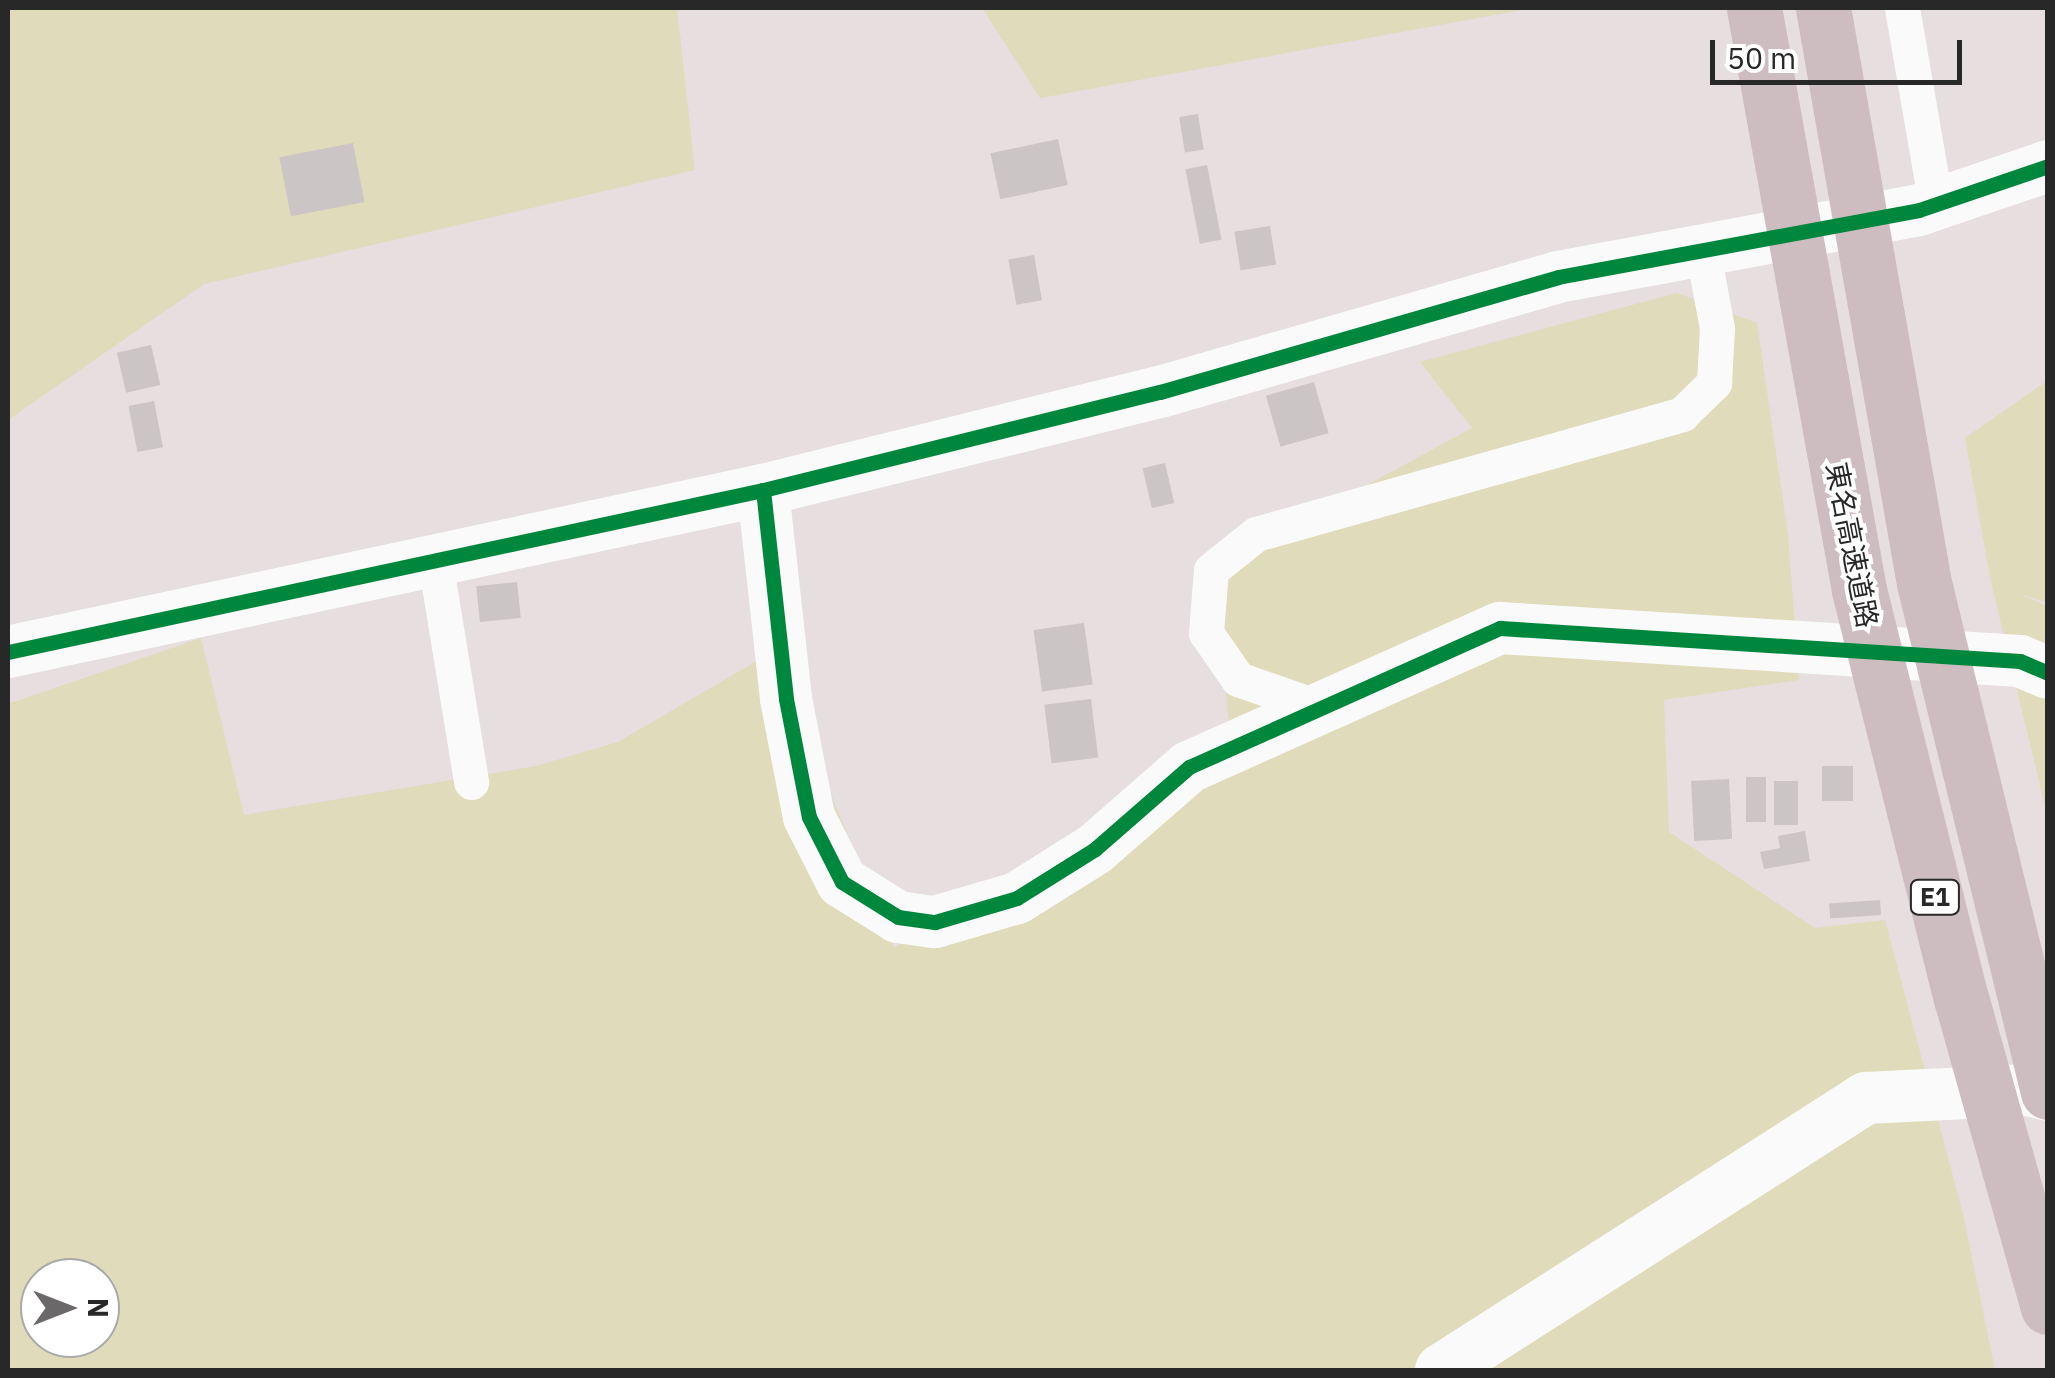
<!DOCTYPE html>
<html>
<head>
<meta charset="utf-8">
<style>
  body { margin:0 }
  #map { position:relative; width:2055px; height:1378px; overflow:hidden; background:#e6dedf; font-family:"IBM Plex Sans","Noto Sans JP",sans-serif }
  div>[style] { position:absolute }
  .green>* { inset:0; background:#e0dbba }
  .building>* { inset:0; background:#cbc5c6; transform-origin:0 0 }
  .street>* { height:35px; margin:-17.5px; padding:0 17.5px; transform-origin:17.5px; border-radius:17.5px; background:#fbfafa }
  .secondary>* { height:52px; margin:-26px; padding:0 26px; transform-origin:26px; border-radius:26px; background:#fbfafa }
  .highway>* { height:55px; margin:-27.5px; padding:0 27.5px; transform-origin:27.5px; border-radius:27.5px; background:#cdbdc1 }
  .cycleway>* { height:15px; margin:-7.5px; padding:0 7.5px; transform-origin:7.5px; border-radius:7.5px; background:#00873e }
  span { translate:-50% -50%; white-space:nowrap; text-align:center; line-height:1.15; -webkit-text-stroke:8px #fff; paint-order:stroke }
  .shield-label span { padding:2px 8px; background:#fff; border:2px solid; border-radius:8px; -webkit-text-stroke-width:0 }
  .shield-label { font-size:25px; color:#282828; font-weight:700 }
  .street-label { font-size:28px; color:#282828 }
  .frame { position:absolute; inset:0; border:10px solid #282828; pointer-events:none }
  .north { position:absolute; left:20px; top:1258px; width:100px; height:100px; box-sizing:border-box; background:#fff; border:2px solid #a9a9a9; border-radius:50%; rotate:90deg; font-size:28px; font-weight:700; line-height:40px; text-align:center; color:#282828 }
  .north::after { content:''; display:block; margin:auto; width:35px; height:45px; background:#6a6868; clip-path:polygon(50% 0,100% 100%,50% 72%,0 100%) }
  .scale { position:absolute; left:1710px; top:40px; width:252px; height:45px; box-sizing:border-box; border:5px solid #282828; border-top:0; padding-left:12px; font-size:30px; line-height:35px; white-space:nowrap; color:#282828; -webkit-text-stroke:8px #fff; paint-order:stroke }
</style>
</head>
<body>
<div id="map">
  <div class="green">
    <i style="clip-path:polygon(8px 8px,677px 8px,695px 170px,204px 284px,8px 420px)"></i>
    <i style="clip-path:polygon(982px 8px,1533px 8px,1040px 98px)"></i>
    <i style="clip-path:polygon(evenodd,1677px 293px,1757px 323px,1788px 535px,1799px 680px,1664px 700px,1669px 832px,1815px 928px,1885px 920px,1963px 1214px,1995px 1370px,8px 1370px,8px 704px,201px 638px,244px 815px,536px 766px,618px 742px,772px 652px,894px 947px,1095px 849px,1232px 747px,1211px 570px,1472px 428px,1420px 362px,1677px 293px,40px 1278px,100px 1278px,100px 1338px,40px 1338px,40px 1278px)"></i>
    <i style="clip-path:polygon(2047px 381px,2047px 603px,2015px 592px,2047px 606px,2047px 814px,1991px 582px,1965px 438px)"></i>
  </div>
  <div class="building">
    <i style="left:1198px;top:114px;width:36px;height:19px;rotate:81deg"></i>
    <i style="left:1058px;top:139px;width:47px;height:69px;rotate:78deg"></i>
    <i style="left:353px;top:143px;width:60px;height:75px;rotate:79deg"></i>
    <i style="left:1207px;top:165px;width:76px;height:22px;rotate:79deg"></i>
    <i style="left:1270px;top:226px;width:39px;height:36px;rotate:81deg"></i>
    <i style="left:1034px;top:255px;width:46px;height:26px;rotate:80deg"></i>
    <i style="left:151px;top:345px;width:41px;height:35px;rotate:77deg"></i>
    <i style="left:1314px;top:382px;width:53px;height:50px;rotate:74deg"></i>
    <i style="left:154px;top:401px;width:47px;height:26px;rotate:79deg"></i>
    <i style="left:1165px;top:463px;width:41px;height:23px;rotate:77deg"></i>
    <i style="left:517px;top:582px;width:36px;height:41px;rotate:84deg"></i>
    <i style="left:1084px;top:623px;width:62px;height:51px;rotate:82deg"></i>
    <i style="left:1091px;top:699px;width:59px;height:47px;rotate:83deg"></i>
    <i style="left:1822px;top:766px;width:31px;height:35px"></i>
    <i style="left:1746px;top:777px;width:20px;height:45px"></i>
    <i style="left:1729px;top:779px;width:60px;height:38px;rotate:87deg"></i>
    <i style="left:1798px;top:781px;width:44px;height:24px;rotate:90deg"></i>
    <i style="clip-path:polygon(1805px 831px,1810px 861px,1764px 869px,1760px 852px,1780px 848px,1778px 836px)"></i>
    <i style="left:1880px;top:900px;width:15px;height:51px;rotate:86deg"></i>
  </div>
  <div class="street">
    <i style="left:1902px;top:8px;width:200px;rotate:80.2deg"></i>
    <i style="left:435px;top:561px;width:224px;rotate:80.7deg"></i>
    <i style="left:1318px;top:707px;width:85px;rotate:-160.7deg"></i>
    <i style="left:1238px;top:679px;width:56px;rotate:-124.8deg"></i>
    <i style="left:1206px;top:633px;width:63px;rotate:-85.5deg"></i>
    <i style="left:1211px;top:570px;width:58px;rotate:-38.7deg"></i>
    <i style="left:1256px;top:534px;width:443px;rotate:-15.7deg"></i>
    <i style="left:1682px;top:414px;width:45px;rotate:-44.1deg"></i>
    <i style="left:1714px;top:383px;width:55px;rotate:-86.9deg"></i>
    <i style="left:1717px;top:328px;width:81px;rotate:-100.6deg"></i>
  </div>
  <div class="secondary">
    <i style="left:763px;top:490px;width:210px;rotate:83.7deg"></i>
    <i style="left:786px;top:699px;width:120px;rotate:79deg"></i>
    <i style="left:809px;top:817px;width:73px;rotate:63.1deg"></i>
    <i style="left:842px;top:882px;width:66px;rotate:32deg"></i>
    <i style="left:898px;top:917px;width:37px;rotate:8deg"></i>
    <i style="left:935px;top:922px;width:85px;rotate:-16.3deg"></i>
    <i style="left:1017px;top:898px;width:92px;rotate:-32.1deg"></i>
    <i style="left:1095px;top:849px;width:125px;rotate:-41.1deg"></i>
    <i style="left:1189px;top:767px;width:341px;rotate:-24.1deg"></i>
    <i style="left:1500px;top:628px;width:521px;rotate:3.63deg"></i>
    <i style="left:2020px;top:661px;width:30px;rotate:23deg"></i>
    <i style="left:8px;top:652px;width:772px;rotate:-12.11deg"></i>
    <i style="left:763px;top:490px;width:409px;rotate:-13.9deg"></i>
    <i style="left:1160px;top:392px;width:414px;rotate:-16.1deg"></i>
    <i style="left:1558px;top:277px;width:367px;rotate:-10.5deg"></i>
    <i style="left:1919px;top:210px;width:136px;rotate:-18.8deg"></i>
    <i style="left:1441px;top:1370px;width:505px;rotate:-32.62deg"></i>
    <i style="left:1866px;top:1098px;width:162px;rotate:-2.8deg"></i>
    <i style="left:2028px;top:1090px;width:21px;rotate:14deg"></i>
  </div>
  <div class="highway">
    <i style="left:1754px;top:8px;width:591px;rotate:79.77deg"></i>
    <i style="left:1859px;top:590px;width:421px;rotate:76deg"></i>
    <i style="left:1961px;top:998px;width:321px;rotate:74.3deg"></i>
    <i style="left:1823px;top:8px;width:584px;rotate:80.04deg"></i>
    <i style="left:1924px;top:583px;width:524px;rotate:76.31deg"></i>
  </div>
  <div class="cycleway">
    <i style="left:763px;top:490px;width:210px;rotate:83.7deg"></i>
    <i style="left:786px;top:699px;width:120px;rotate:79deg"></i>
    <i style="left:809px;top:817px;width:73px;rotate:63.1deg"></i>
    <i style="left:842px;top:882px;width:66px;rotate:32deg"></i>
    <i style="left:898px;top:917px;width:37px;rotate:8deg"></i>
    <i style="left:935px;top:922px;width:85px;rotate:-16.3deg"></i>
    <i style="left:1017px;top:898px;width:92px;rotate:-32.1deg"></i>
    <i style="left:1095px;top:849px;width:125px;rotate:-41.1deg"></i>
    <i style="left:1189px;top:767px;width:341px;rotate:-24.1deg"></i>
    <i style="left:1500px;top:628px;width:521px;rotate:3.63deg"></i>
    <i style="left:2020px;top:661px;width:30px;rotate:23deg"></i>
    <i style="left:8px;top:652px;width:772px;rotate:-12.11deg"></i>
    <i style="left:763px;top:490px;width:409px;rotate:-13.9deg"></i>
    <i style="left:1160px;top:392px;width:414px;rotate:-16.1deg"></i>
    <i style="left:1558px;top:277px;width:367px;rotate:-10.5deg"></i>
    <i style="left:1919px;top:210px;width:136px;rotate:-18.8deg"></i>
  </div>
  <div class="shield-label">
    <span style="left:1935px;top:897px">E1</span>
  </div>
  <div class="street-label">
    <span style="left:1852px;top:545px;rotate:79deg">東名高速道路</span>
  </div>
  <div class="frame"></div>
  <div class="north">N</div>
  <div class="scale">50 m</div>
</div>
</body>
</html>
